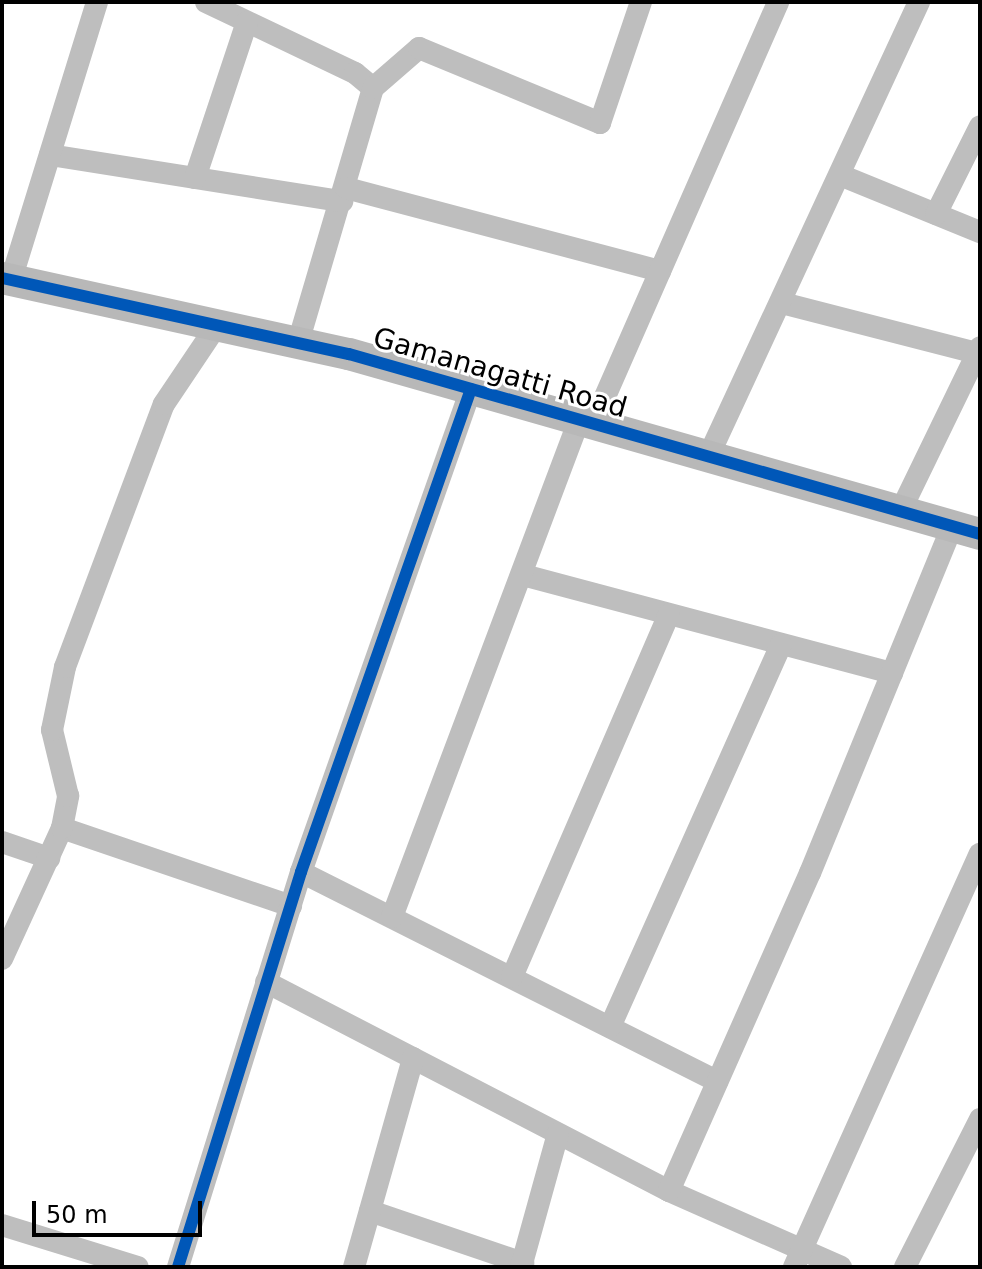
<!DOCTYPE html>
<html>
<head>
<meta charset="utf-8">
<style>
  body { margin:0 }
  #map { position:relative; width:982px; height:1269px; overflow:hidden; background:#fff; font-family:"DejaVu Sans",sans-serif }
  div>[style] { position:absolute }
  .street>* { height:22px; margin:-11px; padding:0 11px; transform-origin:11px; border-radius:11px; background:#bebebe }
  .secondary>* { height:32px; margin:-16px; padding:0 16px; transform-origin:16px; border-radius:16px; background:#b8b8b8 }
  .cycleway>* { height:12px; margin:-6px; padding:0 6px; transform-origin:6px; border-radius:6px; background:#0057b8 }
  span { translate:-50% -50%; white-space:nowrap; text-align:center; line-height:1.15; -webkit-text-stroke:6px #fff; paint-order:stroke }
  .street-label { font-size:28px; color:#000 }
  .frame { position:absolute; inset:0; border:4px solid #000; pointer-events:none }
  .scale { position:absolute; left:32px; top:1201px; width:170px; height:36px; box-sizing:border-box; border:4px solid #000; border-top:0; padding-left:10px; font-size:24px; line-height:28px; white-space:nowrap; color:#000; -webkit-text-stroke:6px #fff; paint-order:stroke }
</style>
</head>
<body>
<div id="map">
  <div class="street">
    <i style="left:206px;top:2px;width:165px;rotate:25.5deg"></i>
    <i style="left:355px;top:73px;width:23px;rotate:40deg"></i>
    <i style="left:373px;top:88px;width:266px;rotate:106.4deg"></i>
    <i style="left:373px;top:88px;width:61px;rotate:-41deg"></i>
    <i style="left:419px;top:48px;width:196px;rotate:22.5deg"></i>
    <i style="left:600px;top:123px;width:128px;rotate:-71.3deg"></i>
    <i style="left:50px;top:155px;width:296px;rotate:9deg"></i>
    <i style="left:840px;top:175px;width:151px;rotate:22.2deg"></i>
    <i style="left:195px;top:178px;width:164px;rotate:-71.6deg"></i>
    <i style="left:346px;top:188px;width:325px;rotate:14.8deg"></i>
    <i style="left:936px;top:214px;width:98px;rotate:-63.4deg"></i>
    <i style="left:11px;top:280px;width:291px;rotate:-72.8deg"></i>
    <i style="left:782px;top:303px;width:204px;rotate:14.4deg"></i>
    <i style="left:593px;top:424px;width:461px;rotate:-66.3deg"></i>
    <i style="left:708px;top:457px;width:502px;rotate:-65.12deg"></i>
    <i style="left:900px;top:512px;width:183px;rotate:-64.1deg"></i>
    <i style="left:523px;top:575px;width:382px;rotate:14.9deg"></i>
    <i style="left:62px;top:828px;width:242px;rotate:18.8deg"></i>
    <i style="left:2px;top:842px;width:50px;rotate:18.8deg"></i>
    <i style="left:301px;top:872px;width:466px;rotate:26.7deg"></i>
    <i style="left:392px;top:917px;width:531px;rotate:-69.38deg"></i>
    <i style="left:2px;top:959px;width:144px;rotate:-65.4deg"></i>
    <i style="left:62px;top:828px;width:33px;rotate:-79deg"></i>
    <i style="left:68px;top:796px;width:68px;rotate:-103.6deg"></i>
    <i style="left:52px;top:730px;width:64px;rotate:-78.3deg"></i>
    <i style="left:65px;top:667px;width:281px;rotate:-69.4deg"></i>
    <i style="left:164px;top:404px;width:95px;rotate:-56.1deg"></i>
    <i style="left:512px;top:977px;width:395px;rotate:-66.6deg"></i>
    <i style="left:266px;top:982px;width:454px;rotate:27.4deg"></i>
    <i style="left:669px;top:1191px;width:188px;rotate:23.8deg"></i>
    <i style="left:610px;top:1027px;width:419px;rotate:-65.9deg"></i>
    <i style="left:669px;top:1191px;width:348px;rotate:-66.1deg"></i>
    <i style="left:810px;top:873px;width:375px;rotate:-67.7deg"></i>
    <i style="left:370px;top:1211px;width:162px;rotate:18.8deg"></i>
    <i style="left:2px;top:1225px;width:142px;rotate:17.2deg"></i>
    <i style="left:178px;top:1267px;width:414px;rotate:-72.7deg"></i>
    <i style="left:301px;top:872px;width:512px;rotate:-70.61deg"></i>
    <i style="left:354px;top:1267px;width:217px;rotate:-74.2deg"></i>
    <i style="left:521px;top:1267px;width:138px;rotate:-74.5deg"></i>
    <i style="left:794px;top:1267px;width:453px;rotate:-65.8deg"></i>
    <i style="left:905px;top:1267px;width:166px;rotate:-63.1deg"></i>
  </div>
  <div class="secondary">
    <i style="left:2px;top:278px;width:355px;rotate:12.4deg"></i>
    <i style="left:349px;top:354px;width:656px;rotate:15.92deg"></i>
  </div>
  <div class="cycleway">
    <i style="left:2px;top:278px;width:355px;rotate:12.4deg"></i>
    <i style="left:349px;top:354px;width:656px;rotate:15.92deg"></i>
    <i style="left:178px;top:1267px;width:414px;rotate:-72.7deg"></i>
    <i style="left:301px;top:872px;width:512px;rotate:-70.61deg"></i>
  </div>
  <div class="street-label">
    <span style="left:500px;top:373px;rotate:16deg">Gamanagatti Road</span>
  </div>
  <div class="frame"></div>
  <div class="scale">50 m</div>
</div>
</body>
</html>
